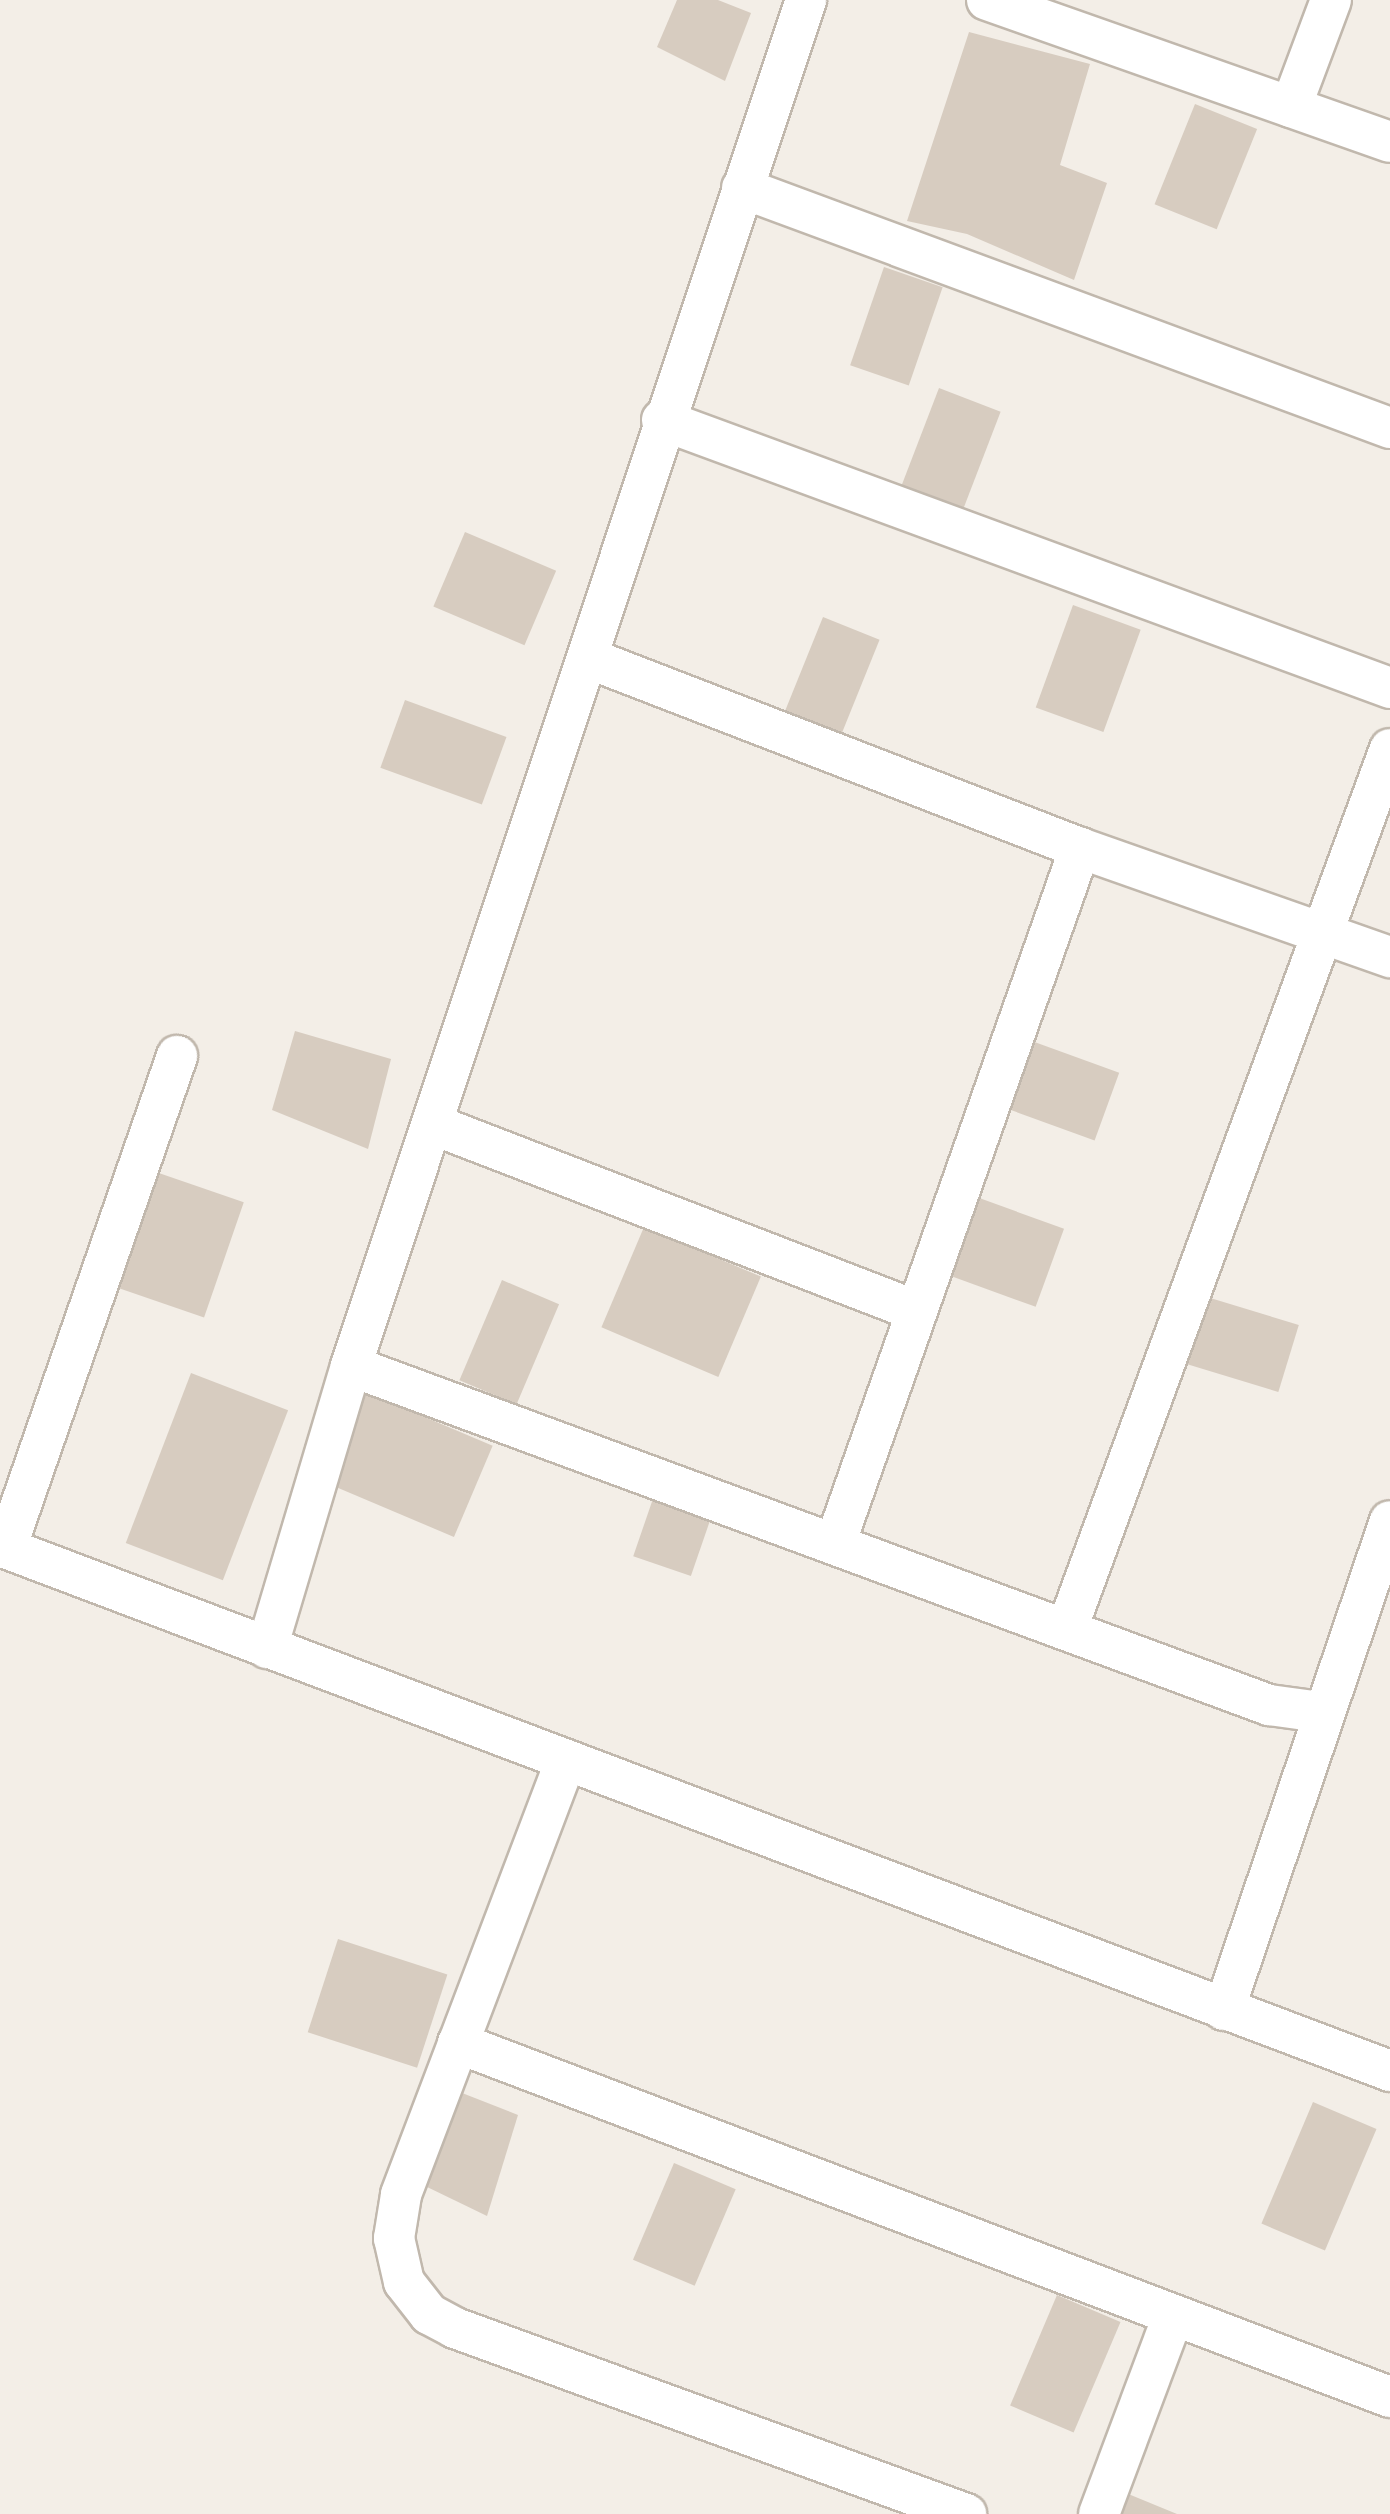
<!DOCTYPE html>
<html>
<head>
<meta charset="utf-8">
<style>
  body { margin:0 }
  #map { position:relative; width:1390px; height:2514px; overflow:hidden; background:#f3eee7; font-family:"Noto Sans",sans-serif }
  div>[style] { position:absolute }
  .building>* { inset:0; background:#d7ccc0; transform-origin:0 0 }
  .roads { filter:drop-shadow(2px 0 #c1b8ad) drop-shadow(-2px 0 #c1b8ad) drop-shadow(0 2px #c1b8ad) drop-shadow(0 -2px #c1b8ad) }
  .street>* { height:40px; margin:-20px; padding:0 20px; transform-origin:20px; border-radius:20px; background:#fff }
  span { translate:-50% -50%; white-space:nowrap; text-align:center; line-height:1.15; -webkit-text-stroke:7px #fff; paint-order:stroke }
</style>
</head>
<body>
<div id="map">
  <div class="building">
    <i style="clip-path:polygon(677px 0,718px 0,751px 13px,725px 81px,657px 47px)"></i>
    <i style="clip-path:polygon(969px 32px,1090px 64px,1060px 165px,1107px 183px,1074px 280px,967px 234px,907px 221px)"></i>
    <i style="left:1195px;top:104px;width:67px;height:108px;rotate:22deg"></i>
    <i style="left:884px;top:267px;width:62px;height:104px;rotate:19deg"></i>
    <i style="left:939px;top:388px;width:66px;height:109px;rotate:21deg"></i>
    <i style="left:465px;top:532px;width:99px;height:81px;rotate:23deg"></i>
    <i style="left:1073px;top:605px;width:72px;height:109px;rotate:20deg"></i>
    <i style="left:823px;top:617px;width:61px;height:104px;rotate:22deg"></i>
    <i style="left:405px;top:700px;width:108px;height:72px;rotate:20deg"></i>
    <i style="clip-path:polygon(295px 1031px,391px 1059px,368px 1149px,272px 1110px)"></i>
    <i style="left:1029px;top:1040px;width:96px;height:72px;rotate:20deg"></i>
    <i style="left:153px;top:1171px;width:96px;height:122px;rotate:19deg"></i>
    <i style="left:971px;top:1195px;width:99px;height:83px;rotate:20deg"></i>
    <i style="left:644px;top:1227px;width:127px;height:109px;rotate:23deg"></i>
    <i style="left:502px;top:1280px;width:62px;height:109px;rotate:23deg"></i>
    <i style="left:1207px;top:1297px;width:96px;height:70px;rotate:17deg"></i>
    <i style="left:191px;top:1373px;width:104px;height:182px;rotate:21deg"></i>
    <i style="left:361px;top:1390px;width:143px;height:99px;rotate:23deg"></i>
    <i style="left:656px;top:1490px;width:61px;height:70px;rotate:19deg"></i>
    <i style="left:338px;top:1939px;width:115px;height:98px;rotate:18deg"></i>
    <i style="clip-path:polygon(457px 2091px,518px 2115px,487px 2216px,423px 2185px)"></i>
    <i style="left:1313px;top:2102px;width:69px;height:132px;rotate:23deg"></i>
    <i style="left:674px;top:2163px;width:67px;height:105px;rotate:23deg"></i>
    <i style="left:1057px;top:2295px;width:69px;height:120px;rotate:23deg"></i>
    <i style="clip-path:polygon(1121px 2491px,1177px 2514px,1112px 2514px)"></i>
  </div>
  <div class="roads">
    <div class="street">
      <i style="left:987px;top:0;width:427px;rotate:19.4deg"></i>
      <i style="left:1291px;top:107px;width:114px;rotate:-69.5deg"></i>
      <i style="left:742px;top:188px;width:691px;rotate:20.32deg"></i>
      <i style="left:662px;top:420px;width:776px;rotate:20.21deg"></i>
      <i style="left:588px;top:658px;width:527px;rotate:21.12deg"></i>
      <i style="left:1080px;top:848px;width:329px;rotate:19.4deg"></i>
      <i style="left:432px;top:1124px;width:517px;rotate:21.1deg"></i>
      <i style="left:351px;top:1366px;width:979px;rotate:20.27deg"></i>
      <i style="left:1269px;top:1705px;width:51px;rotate:7.8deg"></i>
      <i style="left:836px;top:1541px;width:735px;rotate:-70.6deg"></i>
      <i style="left:0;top:1546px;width:1486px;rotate:20.69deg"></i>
      <i style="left:6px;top:1548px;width:521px;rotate:-70.83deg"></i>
      <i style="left:1068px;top:1626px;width:934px;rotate:-69.84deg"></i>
      <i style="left:267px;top:1648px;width:294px;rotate:-73.4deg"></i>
      <i style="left:351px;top:1366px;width:1440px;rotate:-71.58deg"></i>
      <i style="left:566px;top:1760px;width:465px;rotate:110.8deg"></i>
      <i style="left:401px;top:2195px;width:44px;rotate:99.2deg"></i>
      <i style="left:394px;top:2238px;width:45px;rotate:77.2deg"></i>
      <i style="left:404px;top:2282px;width:41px;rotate:52deg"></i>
      <i style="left:429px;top:2314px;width:30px;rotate:28deg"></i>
      <i style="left:455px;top:2328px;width:544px;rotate:20deg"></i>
      <i style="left:1224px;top:2010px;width:516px;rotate:-71.25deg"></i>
      <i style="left:458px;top:2043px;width:997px;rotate:20.8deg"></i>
      <i style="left:1099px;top:2514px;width:208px;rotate:-69.5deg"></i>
    </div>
  </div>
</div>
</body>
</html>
